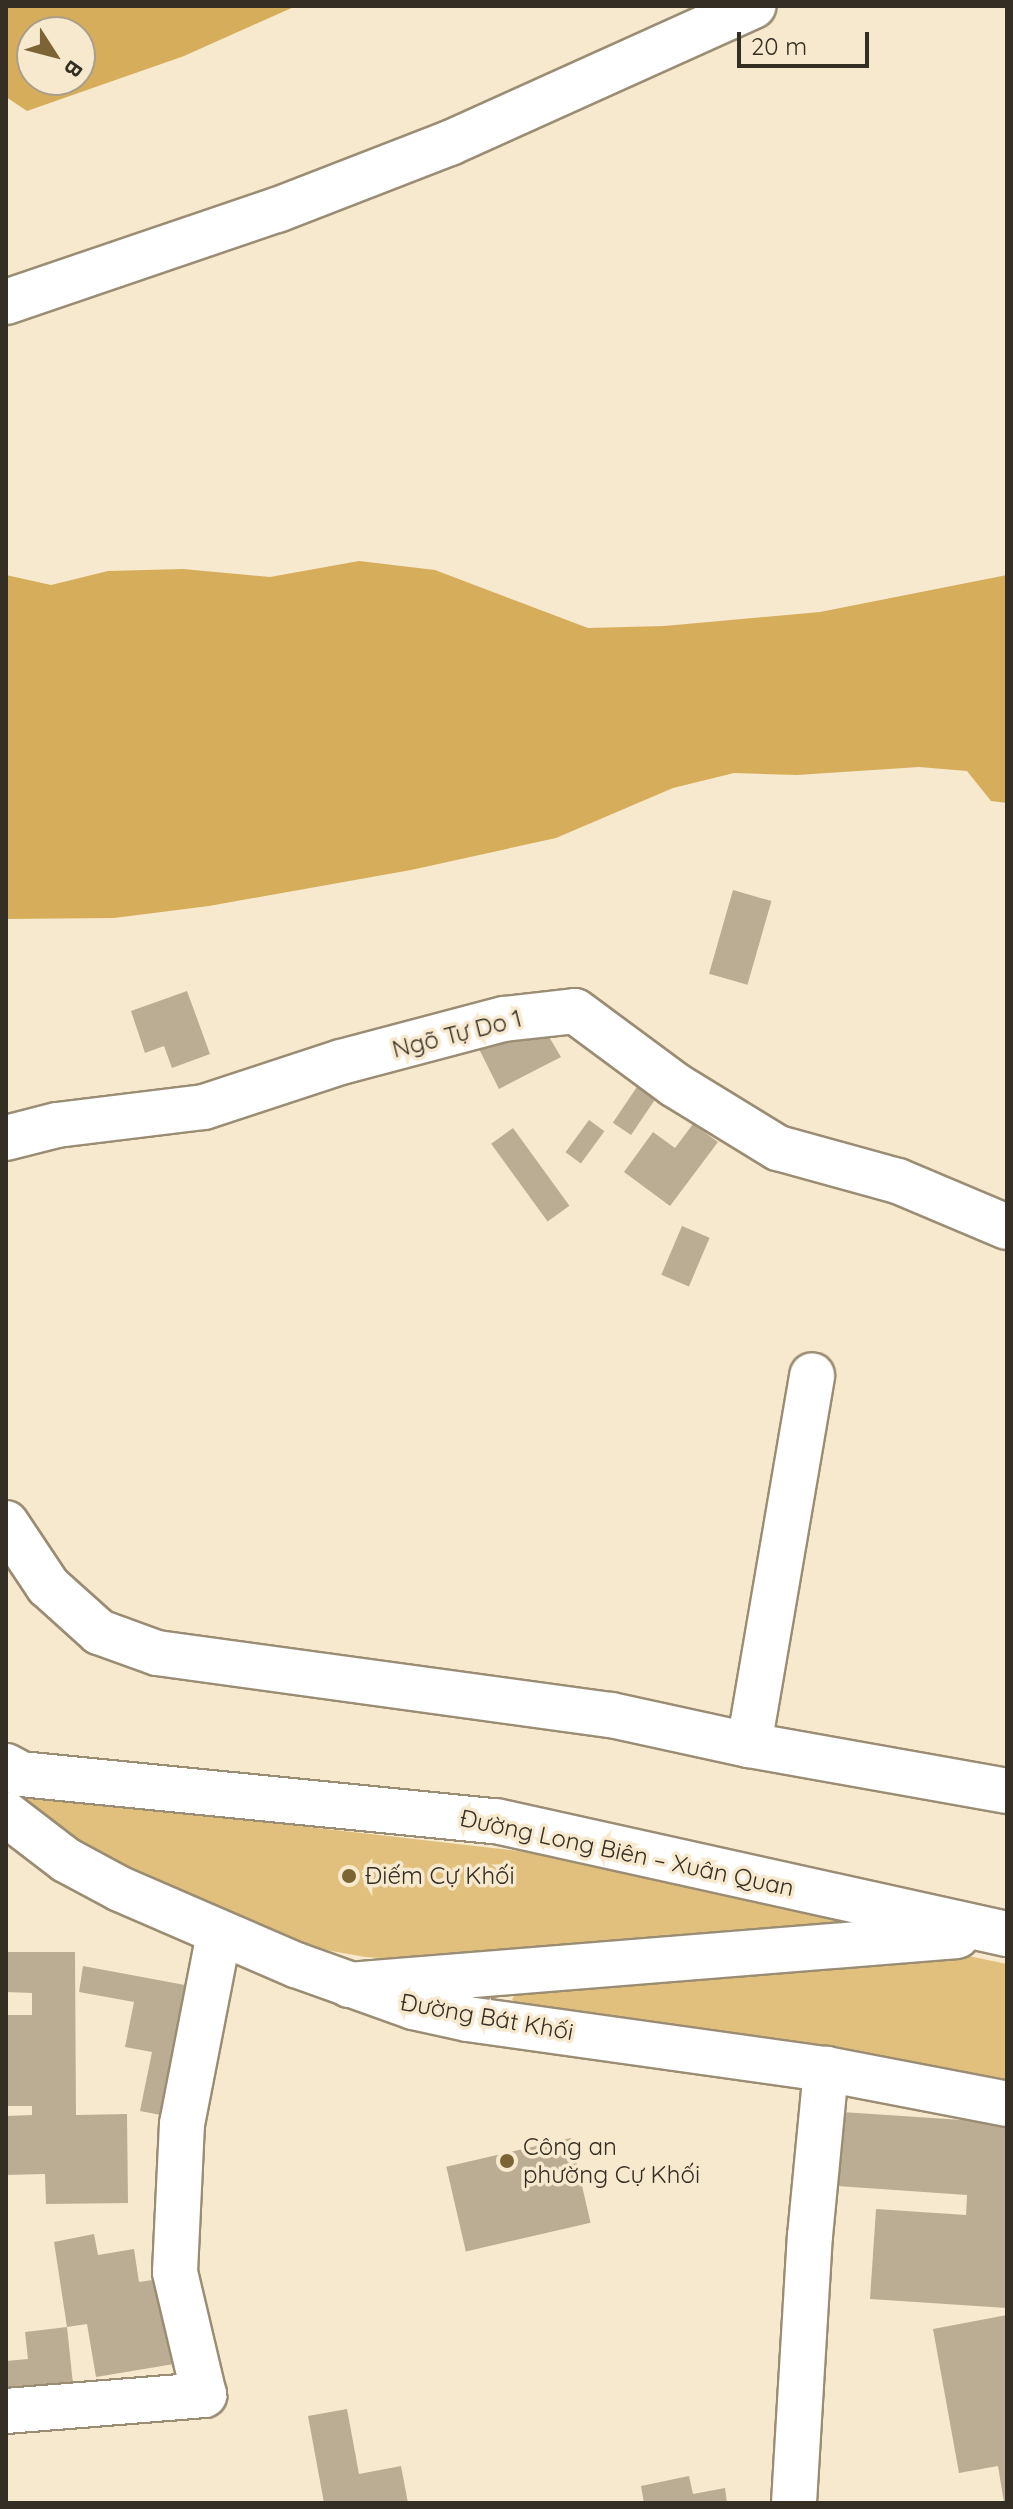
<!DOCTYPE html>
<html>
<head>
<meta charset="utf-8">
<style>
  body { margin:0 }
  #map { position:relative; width:1013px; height:2509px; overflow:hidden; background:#f7e9ce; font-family:Quicksand,sans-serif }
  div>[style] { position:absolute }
  .green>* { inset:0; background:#e1c07e }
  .water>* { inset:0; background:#d6ad5b }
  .building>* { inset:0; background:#bbad94; transform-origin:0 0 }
  .roads { filter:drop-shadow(2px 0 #9a8d74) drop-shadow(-2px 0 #9a8d74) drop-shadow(0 2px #9a8d74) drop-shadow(0 -2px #9a8d74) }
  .minor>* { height:44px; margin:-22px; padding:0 22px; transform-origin:22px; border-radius:22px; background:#fff }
  .major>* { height:44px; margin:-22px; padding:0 22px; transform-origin:22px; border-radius:22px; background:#fff }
  .dots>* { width:22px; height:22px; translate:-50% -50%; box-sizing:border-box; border:4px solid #f7e9ce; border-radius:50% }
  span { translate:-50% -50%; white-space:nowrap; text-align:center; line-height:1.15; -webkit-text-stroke:7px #f7e9ce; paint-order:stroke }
  .street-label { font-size:24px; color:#342e24 }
  .poi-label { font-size:24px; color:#342e24 }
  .left { translate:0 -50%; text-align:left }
  .frame { position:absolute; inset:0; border:8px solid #342e24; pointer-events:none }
  .north { position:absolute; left:16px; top:16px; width:80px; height:80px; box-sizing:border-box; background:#f7e9ce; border:2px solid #a99e8a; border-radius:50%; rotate:126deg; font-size:22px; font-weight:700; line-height:32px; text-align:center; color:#342e24 }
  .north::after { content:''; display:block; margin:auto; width:28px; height:36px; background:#7c6435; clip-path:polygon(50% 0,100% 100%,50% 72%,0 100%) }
  .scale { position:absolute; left:737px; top:32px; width:132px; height:36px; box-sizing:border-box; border:4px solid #342e24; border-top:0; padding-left:10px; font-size:24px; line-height:28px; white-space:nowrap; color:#342e24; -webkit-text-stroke:6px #f7e9ce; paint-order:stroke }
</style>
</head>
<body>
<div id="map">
  <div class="green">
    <i style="clip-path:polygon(20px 1794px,518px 1851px,887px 1922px,427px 1961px,365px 1957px,315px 1948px,275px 1934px,145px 1877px,64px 1832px)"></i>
    <i style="clip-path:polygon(959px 1954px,1007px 1964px,1007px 2090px,520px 2005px,512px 2000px,515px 1993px)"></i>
  </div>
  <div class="water">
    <i style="clip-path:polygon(evenodd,6px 6px,296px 6px,184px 56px,27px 111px,6px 97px,6px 6px,32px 32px,80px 32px,80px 80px,32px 80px,32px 32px)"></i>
    <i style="clip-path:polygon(359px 561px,435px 570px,588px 628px,664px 626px,820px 612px,1007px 575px,1007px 803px,991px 801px,967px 771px,919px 767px,797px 775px,734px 773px,673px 788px,556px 838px,411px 870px,209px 906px,114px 918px,6px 919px,6px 575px,51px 585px,108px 571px,183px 569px,270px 577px)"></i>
  </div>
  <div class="building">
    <i style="left:733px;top:890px;width:40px;height:87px;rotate:16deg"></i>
    <i style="clip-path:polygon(187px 991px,210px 1054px,172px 1068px,164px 1046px,145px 1053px,131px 1011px)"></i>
    <i style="clip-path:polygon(536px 1015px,561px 1057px,499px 1089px,470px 1031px)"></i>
    <i style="left:643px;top:1078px;width:22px;height:54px;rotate:34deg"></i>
    <i style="left:589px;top:1120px;width:19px;height:40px;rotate:36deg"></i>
    <i style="clip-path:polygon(693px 1124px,718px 1142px,670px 1206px,624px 1172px,653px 1132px,675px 1148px)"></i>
    <i style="left:513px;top:1128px;width:96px;height:27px;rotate:54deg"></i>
    <i style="left:682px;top:1226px;width:30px;height:53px;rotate:23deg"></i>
    <i style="clip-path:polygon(6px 1952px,75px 1952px,76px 2115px,127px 2114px,128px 2203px,46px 2204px,45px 2174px,6px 2175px,6px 2116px,32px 2115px,32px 2106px,6px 2106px,6px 2015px,32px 2015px,32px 1993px,6px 1992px)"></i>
    <i style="clip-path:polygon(83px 1966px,201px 1988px,176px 2118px,140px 2111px,152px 2052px,125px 2047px,134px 2002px,79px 1992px)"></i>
    <i style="clip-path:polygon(842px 2112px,1007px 2123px,1007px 2308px,870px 2299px,876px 2209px,966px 2215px,967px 2195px,837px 2186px)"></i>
    <i style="left:571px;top:2138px;width:87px;height:128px;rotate:77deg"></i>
    <i style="clip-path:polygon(94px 2234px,98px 2255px,134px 2249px,139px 2282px,166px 2278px,180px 2363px,96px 2377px,87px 2324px,67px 2327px,73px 2384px,7px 2391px,6px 2361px,28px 2359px,25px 2332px,67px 2327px,54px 2242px)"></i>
    <i style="clip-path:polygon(1007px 2315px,1007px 2503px,1004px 2503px,998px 2466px,959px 2473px,933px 2329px)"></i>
    <i style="clip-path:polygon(347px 2409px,359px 2474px,401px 2466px,408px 2503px,324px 2503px,308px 2416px)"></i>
    <i style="clip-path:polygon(689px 2476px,693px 2494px,725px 2488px,727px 2503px,644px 2503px,641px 2486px)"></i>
  </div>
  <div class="roads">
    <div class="minor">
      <i style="left:6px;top:302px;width:286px;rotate:-18.8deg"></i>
      <i style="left:277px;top:210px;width:186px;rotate:-21.2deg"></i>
      <i style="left:450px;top:143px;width:333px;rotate:-24.3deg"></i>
      <i style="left:6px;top:1138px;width:53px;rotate:-14.3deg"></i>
      <i style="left:57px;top:1125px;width:148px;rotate:-7deg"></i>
      <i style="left:204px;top:1107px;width:144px;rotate:-18.2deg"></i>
      <i style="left:341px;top:1062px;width:169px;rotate:-14.8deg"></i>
      <i style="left:504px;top:1019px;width:71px;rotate:-6.4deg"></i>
      <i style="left:575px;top:1011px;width:124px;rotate:36.5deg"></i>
      <i style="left:675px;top:1085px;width:121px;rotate:31.5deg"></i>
      <i style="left:778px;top:1148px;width:124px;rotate:15.4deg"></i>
      <i style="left:898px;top:1181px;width:118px;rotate:22.9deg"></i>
      <i style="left:6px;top:1523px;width:76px;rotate:56.3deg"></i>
      <i style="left:48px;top:1586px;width:69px;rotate:42deg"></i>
      <i style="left:99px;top:1632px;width:62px;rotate:19.9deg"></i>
      <i style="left:157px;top:1653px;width:458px;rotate:7.8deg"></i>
      <i style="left:611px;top:1715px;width:141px;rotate:12.3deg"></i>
      <i style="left:749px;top:1745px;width:262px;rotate:10.1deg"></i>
      <i style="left:749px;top:1745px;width:375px;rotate:-80.3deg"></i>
      <i style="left:6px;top:1814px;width:76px;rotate:37.5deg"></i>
      <i style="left:66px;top:1860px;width:61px;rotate:28.2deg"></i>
      <i style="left:120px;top:1889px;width:192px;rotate:23.4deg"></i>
      <i style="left:296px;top:1965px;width:124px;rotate:19.7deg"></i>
      <i style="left:413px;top:2007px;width:56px;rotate:12.3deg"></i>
      <i style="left:468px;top:2019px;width:361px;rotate:8deg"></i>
      <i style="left:826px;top:2069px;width:184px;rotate:10.9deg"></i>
      <i style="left:6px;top:2411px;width:199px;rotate:-4.6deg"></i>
      <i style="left:204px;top:2395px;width:126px;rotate:-103.3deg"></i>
      <i style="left:175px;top:2272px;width:148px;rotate:-87.3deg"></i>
      <i style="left:182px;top:2124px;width:194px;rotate:-79deg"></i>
      <i style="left:794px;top:2503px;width:267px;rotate:-86.6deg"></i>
      <i style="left:810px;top:2236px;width:168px;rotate:-84.5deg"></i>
    </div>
    <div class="major">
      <i style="left:6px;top:1766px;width:17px;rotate:28deg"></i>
      <i style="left:21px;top:1774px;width:477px;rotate:5.7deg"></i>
      <i style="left:496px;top:1821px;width:523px;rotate:12.47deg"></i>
      <i style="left:349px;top:1985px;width:610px;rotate:-4.61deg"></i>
    </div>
  </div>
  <div class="dots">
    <i style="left:349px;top:1876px;background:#7c6435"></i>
    <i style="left:507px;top:2161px;background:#7c6435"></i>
  </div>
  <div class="street-label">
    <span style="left:457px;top:1034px;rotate:-14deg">Ngõ Tự Do 1</span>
    <span style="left:627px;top:1853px;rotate:12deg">Đường Long Biên – Xuân Quan</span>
    <span style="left:487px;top:2017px;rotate:10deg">Đường Bát Khối</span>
  </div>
  <div class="poi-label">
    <span class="left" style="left:365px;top:1876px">Điếm Cự Khối</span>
    <span class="left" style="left:523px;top:2161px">Công an<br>phường Cự Khối</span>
  </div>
  <div class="frame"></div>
  <div class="north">B</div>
  <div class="scale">20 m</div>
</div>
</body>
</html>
